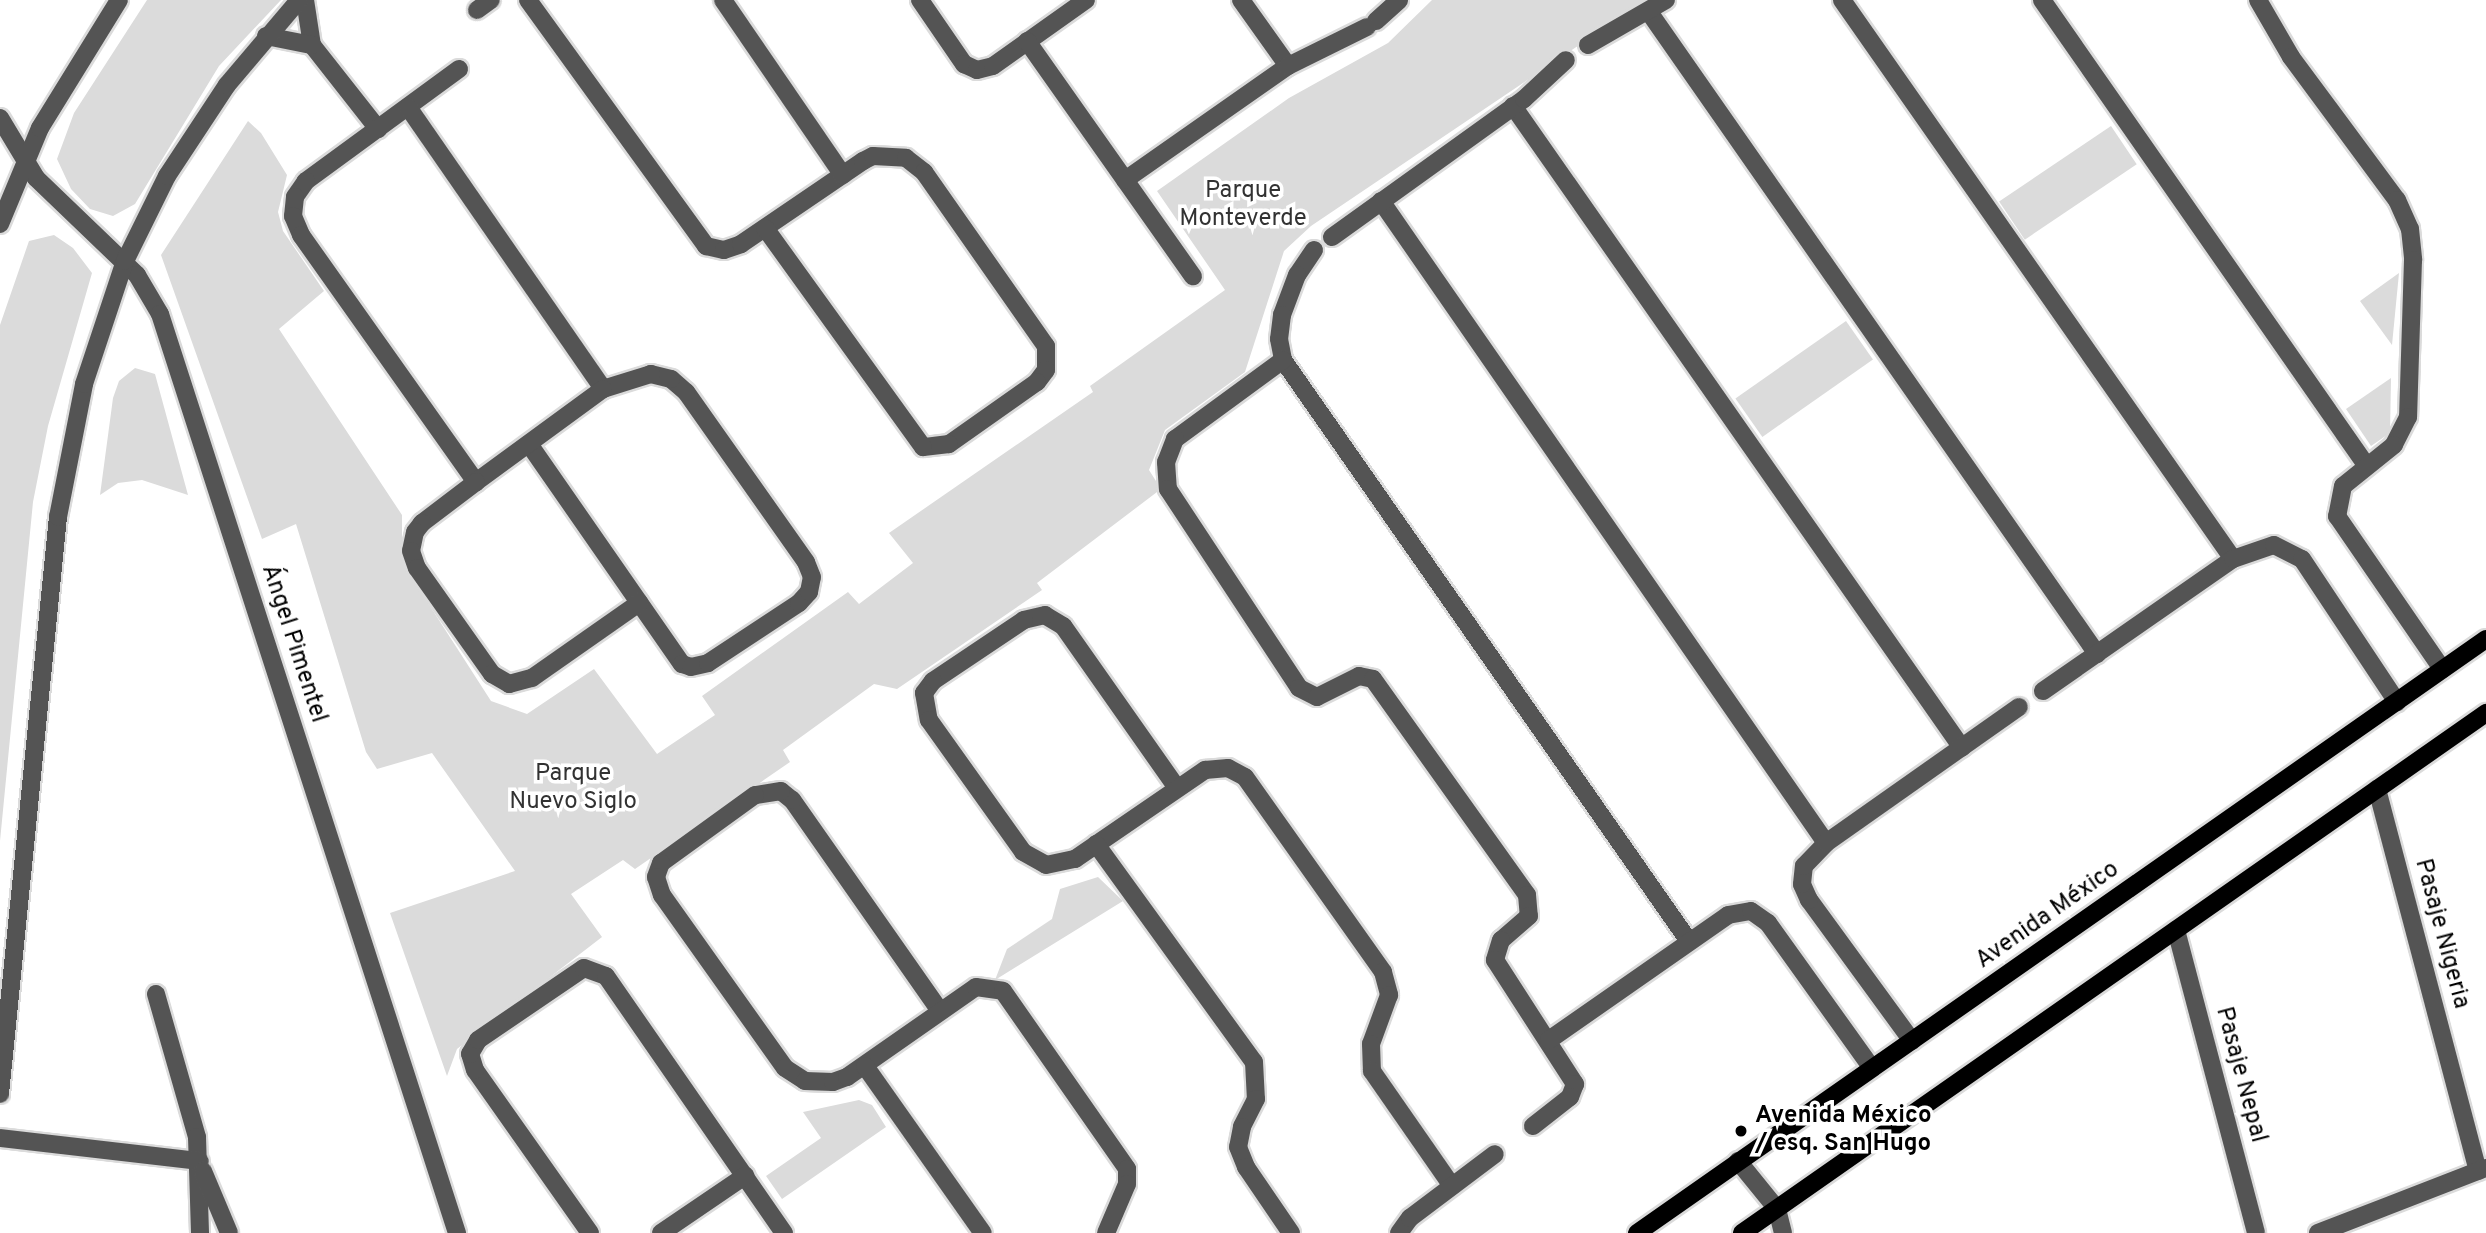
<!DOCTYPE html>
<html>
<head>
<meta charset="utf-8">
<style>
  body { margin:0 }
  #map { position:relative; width:2486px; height:1233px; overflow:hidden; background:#fff; font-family:Overpass,sans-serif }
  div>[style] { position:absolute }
  .green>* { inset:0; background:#dbdbdb; transform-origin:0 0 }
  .roads { filter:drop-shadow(2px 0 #dbdbdb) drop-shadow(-2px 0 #dbdbdb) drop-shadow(0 2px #dbdbdb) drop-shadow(0 -2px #dbdbdb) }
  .minor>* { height:18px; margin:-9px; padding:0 9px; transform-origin:9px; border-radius:9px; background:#545454 }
  .major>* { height:18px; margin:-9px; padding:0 9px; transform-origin:9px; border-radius:9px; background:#000 }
  .dots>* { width:19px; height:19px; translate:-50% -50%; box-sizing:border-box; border:4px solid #fff; border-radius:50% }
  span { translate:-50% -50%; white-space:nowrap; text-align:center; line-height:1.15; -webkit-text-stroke:7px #fff; paint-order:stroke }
  .park-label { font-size:24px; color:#323232 }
  .street-label { font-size:24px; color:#000 }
  .poi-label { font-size:24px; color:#000; font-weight:700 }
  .left { translate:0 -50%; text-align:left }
</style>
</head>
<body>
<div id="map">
  <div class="green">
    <i style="clip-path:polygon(147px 0,281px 0,219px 66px,135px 204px,113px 216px,90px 209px,71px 189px,57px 159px,74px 113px)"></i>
    <i style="clip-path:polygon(1432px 0,1646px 0,1311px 226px,1284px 251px,1245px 372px,1165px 430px,1149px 470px,1161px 489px,1037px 583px,1042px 590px,897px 689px,874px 684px,783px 750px,790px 762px,635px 869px,623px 860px,571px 894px,602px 937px,457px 1049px,447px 1076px,390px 913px,515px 871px,432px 753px,377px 769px,366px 752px,296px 524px,262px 539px,161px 255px,248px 121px,261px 133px,287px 175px,278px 212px,283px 231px,324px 291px,279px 329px,402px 515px,402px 557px,410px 575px,491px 701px,527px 714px,594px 669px,657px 754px,715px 715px,702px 696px,848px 592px,859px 604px,913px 563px,889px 533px,1093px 392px,1090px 386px,1225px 290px,1157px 191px,1289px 98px,1388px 43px)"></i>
    <i style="left:2111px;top:126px;width:46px;height:135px;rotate:56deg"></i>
    <i style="clip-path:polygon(54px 235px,73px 248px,92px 273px,48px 426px,33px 502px,0 841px,0 325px,29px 241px)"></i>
    <i style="clip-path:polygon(2399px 273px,2392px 345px,2360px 301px)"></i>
    <i style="left:1846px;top:321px;width:47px;height:135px;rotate:55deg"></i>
    <i style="clip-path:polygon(135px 368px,155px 374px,188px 495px,142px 480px,118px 483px,100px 495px,113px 398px,119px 381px)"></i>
    <i style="clip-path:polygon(2391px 378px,2390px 433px,2371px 446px,2346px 409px)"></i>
    <i style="clip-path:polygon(1098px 877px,1123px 901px,995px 980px,1007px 949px,1052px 919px,1060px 889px)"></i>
    <i style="clip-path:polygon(859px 1100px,872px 1105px,886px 1127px,782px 1199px,766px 1176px,821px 1138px,803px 1112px)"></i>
  </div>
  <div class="roads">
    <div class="minor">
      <i style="left:305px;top:0;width:46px;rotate:81.2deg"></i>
      <i style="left:312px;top:45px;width:107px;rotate:51.8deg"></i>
      <i style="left:528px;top:0;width:304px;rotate:54.1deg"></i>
      <i style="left:706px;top:246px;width:18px;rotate:13deg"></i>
      <i style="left:724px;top:250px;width:18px;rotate:-19deg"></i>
      <i style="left:741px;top:244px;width:148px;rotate:-34.2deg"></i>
      <i style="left:863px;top:161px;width:11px;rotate:-27deg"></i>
      <i style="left:873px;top:156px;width:33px;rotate:3deg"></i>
      <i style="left:906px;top:158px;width:23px;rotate:38deg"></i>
      <i style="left:924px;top:172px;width:213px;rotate:55deg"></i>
      <i style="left:1046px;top:346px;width:24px;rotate:90deg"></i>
      <i style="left:1046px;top:370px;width:15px;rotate:127deg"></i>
      <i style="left:1037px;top:382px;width:108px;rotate:144.8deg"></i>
      <i style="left:949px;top:444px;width:26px;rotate:173deg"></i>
      <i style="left:923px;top:447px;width:270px;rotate:-125.8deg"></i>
      <i style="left:723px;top:0;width:212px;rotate:55.6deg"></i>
      <i style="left:920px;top:0;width:78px;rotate:55.5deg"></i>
      <i style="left:964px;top:64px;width:14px;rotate:25deg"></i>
      <i style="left:977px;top:70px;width:16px;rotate:-14deg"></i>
      <i style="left:993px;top:66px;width:114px;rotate:-35.4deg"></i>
      <i style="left:1241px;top:0;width:81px;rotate:54.5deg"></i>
      <i style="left:1842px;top:0;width:682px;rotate:55.03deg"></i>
      <i style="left:2042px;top:0;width:567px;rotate:55.13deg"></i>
      <i style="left:2258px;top:0;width:66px;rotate:59.9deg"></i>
      <i style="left:2291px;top:57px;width:178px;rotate:53.5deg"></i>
      <i style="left:2397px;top:200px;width:32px;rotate:66deg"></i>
      <i style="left:2410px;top:229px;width:31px;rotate:84deg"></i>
      <i style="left:2413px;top:260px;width:157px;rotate:91.8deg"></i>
      <i style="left:2408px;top:417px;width:31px;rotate:117deg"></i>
      <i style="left:2394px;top:445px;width:65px;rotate:141.2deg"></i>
      <i style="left:2343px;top:486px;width:31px;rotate:101deg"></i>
      <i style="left:2337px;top:516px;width:186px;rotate:55.5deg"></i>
      <i style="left:477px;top:10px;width:17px;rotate:-36deg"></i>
      <i style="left:1649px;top:12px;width:783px;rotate:55.09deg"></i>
      <i style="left:1376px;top:21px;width:31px;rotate:-42deg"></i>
      <i style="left:266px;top:36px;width:47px;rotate:11.1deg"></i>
      <i style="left:1027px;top:41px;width:288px;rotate:54.8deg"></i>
      <i style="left:1588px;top:45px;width:90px;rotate:-30deg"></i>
      <i style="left:459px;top:69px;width:190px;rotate:143.8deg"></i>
      <i style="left:306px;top:181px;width:19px;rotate:125deg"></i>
      <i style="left:295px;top:197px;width:19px;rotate:96deg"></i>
      <i style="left:293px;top:216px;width:21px;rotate:67deg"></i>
      <i style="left:301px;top:235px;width:303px;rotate:54.7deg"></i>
      <i style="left:1513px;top:106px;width:783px;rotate:55.03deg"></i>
      <i style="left:408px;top:107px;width:343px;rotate:55.3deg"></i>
      <i style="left:0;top:118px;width:70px;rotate:59deg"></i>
      <i style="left:36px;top:178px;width:140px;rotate:43.8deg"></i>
      <i style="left:137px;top:275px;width:45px;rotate:59.5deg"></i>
      <i style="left:160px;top:314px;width:966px;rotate:72.09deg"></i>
      <i style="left:1125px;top:180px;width:199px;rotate:-35deg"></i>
      <i style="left:1288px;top:66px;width:88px;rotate:-26.3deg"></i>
      <i style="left:1381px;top:201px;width:781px;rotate:55.27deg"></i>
      <i style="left:0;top:224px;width:104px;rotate:-67.4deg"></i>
      <i style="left:40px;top:128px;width:150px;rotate:-58.3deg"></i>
      <i style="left:1332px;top:237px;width:236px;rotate:-35.7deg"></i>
      <i style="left:1524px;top:99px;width:57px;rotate:-42.9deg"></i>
      <i style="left:1314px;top:250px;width:30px;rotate:124deg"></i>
      <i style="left:1297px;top:275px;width:43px;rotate:110.6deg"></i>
      <i style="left:1282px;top:315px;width:24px;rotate:97deg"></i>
      <i style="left:1279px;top:339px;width:21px;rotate:79deg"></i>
      <i style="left:1283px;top:360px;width:707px;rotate:55.07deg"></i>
      <i style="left:1283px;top:360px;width:134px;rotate:143.8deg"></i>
      <i style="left:1175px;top:439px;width:25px;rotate:111deg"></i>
      <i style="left:1166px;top:462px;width:27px;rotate:86deg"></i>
      <i style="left:1168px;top:489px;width:238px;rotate:56.6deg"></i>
      <i style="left:1299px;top:688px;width:20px;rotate:27deg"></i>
      <i style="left:1317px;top:697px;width:47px;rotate:-26.6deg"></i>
      <i style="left:1359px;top:676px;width:14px;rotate:12deg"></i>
      <i style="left:1373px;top:679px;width:265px;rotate:54.5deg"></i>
      <i style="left:1527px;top:895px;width:21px;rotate:85deg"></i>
      <i style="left:1529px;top:916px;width:37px;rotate:139deg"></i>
      <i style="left:1501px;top:940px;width:21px;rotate:107deg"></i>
      <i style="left:1495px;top:960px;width:148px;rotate:57.2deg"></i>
      <i style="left:1575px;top:1084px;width:14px;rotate:111deg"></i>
      <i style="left:1570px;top:1097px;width:47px;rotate:141.9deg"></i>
      <i style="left:529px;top:444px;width:268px;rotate:55.2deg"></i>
      <i style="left:682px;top:664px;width:9px;rotate:18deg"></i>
      <i style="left:691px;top:667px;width:17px;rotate:-13deg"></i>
      <i style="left:708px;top:663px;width:109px;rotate:-33.4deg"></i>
      <i style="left:799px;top:603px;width:15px;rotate:-48deg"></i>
      <i style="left:809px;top:592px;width:15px;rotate:-79deg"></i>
      <i style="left:812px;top:577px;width:16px;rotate:-112deg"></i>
      <i style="left:806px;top:562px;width:208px;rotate:-125.2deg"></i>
      <i style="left:686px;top:392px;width:20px;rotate:-139deg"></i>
      <i style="left:671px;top:379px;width:21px;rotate:-166deg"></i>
      <i style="left:651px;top:374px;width:50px;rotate:162.6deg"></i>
      <i style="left:603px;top:389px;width:157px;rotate:143.8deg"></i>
      <i style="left:476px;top:482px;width:68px;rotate:142.8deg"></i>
      <i style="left:422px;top:523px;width:11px;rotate:128deg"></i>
      <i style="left:415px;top:532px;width:19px;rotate:102deg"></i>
      <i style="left:411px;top:551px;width:18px;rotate:71deg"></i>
      <i style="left:417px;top:568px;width:130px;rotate:54.7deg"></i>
      <i style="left:492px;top:674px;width:20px;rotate:30deg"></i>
      <i style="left:509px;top:684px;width:24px;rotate:-15deg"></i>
      <i style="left:532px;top:678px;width:131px;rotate:-35deg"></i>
      <i style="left:2043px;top:691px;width:231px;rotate:-34.8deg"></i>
      <i style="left:2233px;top:559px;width:43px;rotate:-18.9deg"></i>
      <i style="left:2274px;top:545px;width:31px;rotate:27deg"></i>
      <i style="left:2302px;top:559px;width:172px;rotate:56.4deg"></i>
      <i style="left:1177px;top:788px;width:198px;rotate:-125.1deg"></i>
      <i style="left:1063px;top:626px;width:21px;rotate:-149deg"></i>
      <i style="left:1045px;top:615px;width:22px;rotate:167deg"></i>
      <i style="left:1024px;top:620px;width:110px;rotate:146.2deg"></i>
      <i style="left:933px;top:681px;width:15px;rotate:127deg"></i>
      <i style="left:924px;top:693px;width:27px;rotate:80deg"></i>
      <i style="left:929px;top:720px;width:162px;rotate:54.5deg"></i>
      <i style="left:1023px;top:852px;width:26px;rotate:29deg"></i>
      <i style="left:1046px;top:865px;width:30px;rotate:-12deg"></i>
      <i style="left:1075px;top:859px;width:158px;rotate:-34.4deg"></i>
      <i style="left:1205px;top:770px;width:23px;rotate:-5deg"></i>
      <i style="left:1228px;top:768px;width:19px;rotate:28deg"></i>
      <i style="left:1245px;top:777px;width:239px;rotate:54.7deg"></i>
      <i style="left:1383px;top:972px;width:24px;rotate:75deg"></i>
      <i style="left:1389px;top:995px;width:52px;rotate:110.2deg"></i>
      <i style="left:1371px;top:1044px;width:27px;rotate:88deg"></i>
      <i style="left:1372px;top:1071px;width:140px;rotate:55.2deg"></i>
      <i style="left:2377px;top:789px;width:395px;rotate:75.2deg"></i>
      <i style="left:1096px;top:844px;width:269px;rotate:54.1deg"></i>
      <i style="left:1254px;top:1062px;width:37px;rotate:87deg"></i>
      <i style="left:1256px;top:1099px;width:31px;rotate:117deg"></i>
      <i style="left:1242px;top:1127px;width:20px;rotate:101deg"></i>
      <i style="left:1238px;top:1147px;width:22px;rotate:68deg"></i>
      <i style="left:1246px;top:1167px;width:80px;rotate:55.7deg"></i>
      <i style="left:2176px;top:930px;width:313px;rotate:75.2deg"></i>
      <i style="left:156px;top:994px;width:149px;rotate:74deg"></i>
      <i style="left:197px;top:1137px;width:96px;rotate:88.2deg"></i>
      <i style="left:940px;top:1011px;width:258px;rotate:-125deg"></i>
      <i style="left:792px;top:800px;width:14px;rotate:-141deg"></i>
      <i style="left:781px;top:791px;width:26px;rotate:171deg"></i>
      <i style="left:755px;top:795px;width:116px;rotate:144.1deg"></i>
      <i style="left:661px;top:863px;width:15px;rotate:110deg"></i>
      <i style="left:656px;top:877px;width:19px;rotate:72deg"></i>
      <i style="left:662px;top:895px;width:212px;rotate:54.6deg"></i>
      <i style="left:785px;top:1068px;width:24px;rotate:33deg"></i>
      <i style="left:805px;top:1081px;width:28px;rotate:2deg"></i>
      <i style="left:833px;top:1082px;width:15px;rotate:-20deg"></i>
      <i style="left:847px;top:1077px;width:157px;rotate:-34.9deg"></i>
      <i style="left:976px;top:987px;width:27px;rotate:8deg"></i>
      <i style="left:1003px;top:991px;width:217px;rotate:55.1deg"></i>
      <i style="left:1127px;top:1169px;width:15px;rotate:90deg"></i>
      <i style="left:1127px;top:1184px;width:53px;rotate:113.2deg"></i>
      <i style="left:1549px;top:1040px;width:218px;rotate:-34.9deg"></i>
      <i style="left:1728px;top:915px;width:23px;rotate:-10deg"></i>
      <i style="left:1751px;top:911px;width:21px;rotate:35deg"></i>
      <i style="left:1768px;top:923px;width:178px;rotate:54.4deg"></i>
      <i style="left:1912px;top:1041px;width:175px;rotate:-126.1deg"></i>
      <i style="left:1809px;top:900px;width:17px;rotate:-114deg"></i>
      <i style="left:1802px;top:884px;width:18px;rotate:-84deg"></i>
      <i style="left:1804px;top:866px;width:32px;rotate:-46deg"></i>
      <i style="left:1826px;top:843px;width:236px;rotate:-35.2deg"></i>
      <i style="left:865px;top:1066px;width:204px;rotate:54.8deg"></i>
      <i style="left:0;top:1094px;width:580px;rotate:-84.26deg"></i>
      <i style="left:58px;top:517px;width:136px;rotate:-78.9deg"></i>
      <i style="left:84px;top:384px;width:130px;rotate:-71.6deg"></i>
      <i style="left:125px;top:261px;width:95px;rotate:-63.7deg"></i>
      <i style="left:167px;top:176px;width:109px;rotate:-56.6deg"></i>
      <i style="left:227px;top:85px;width:111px;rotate:-49.7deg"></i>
      <i style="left:0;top:1138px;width:201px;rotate:6.6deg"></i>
      <i style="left:1738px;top:1161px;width:62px;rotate:50.9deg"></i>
      <i style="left:1777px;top:1209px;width:25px;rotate:76deg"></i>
      <i style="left:203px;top:1171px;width:67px;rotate:67.2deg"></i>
      <i style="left:590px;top:1233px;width:199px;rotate:-125.2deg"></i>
      <i style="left:475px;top:1070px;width:17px;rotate:-107deg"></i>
      <i style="left:470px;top:1054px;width:16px;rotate:-60deg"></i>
      <i style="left:478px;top:1040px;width:128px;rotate:-34.2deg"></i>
      <i style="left:584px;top:968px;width:23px;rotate:20deg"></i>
      <i style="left:606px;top:976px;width:313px;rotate:55.3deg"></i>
      <i style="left:661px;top:1233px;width:102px;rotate:-34.2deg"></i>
      <i style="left:1399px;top:1233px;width:19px;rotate:-54deg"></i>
      <i style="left:1410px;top:1218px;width:106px;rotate:-37deg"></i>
      <i style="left:2318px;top:1233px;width:180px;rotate:-21.2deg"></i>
    </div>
    <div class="major">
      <i style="left:1637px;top:1233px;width:1036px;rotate:-34.98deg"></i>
      <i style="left:1742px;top:1233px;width:908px;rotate:-34.95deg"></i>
    </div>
  </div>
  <div class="dots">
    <i style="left:1741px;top:1131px;background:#000"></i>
  </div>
  <div class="park-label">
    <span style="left:1243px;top:206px">Parque<br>Monteverde</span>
    <span style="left:573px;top:789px">Parque<br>Nuevo Siglo</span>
  </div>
  <div class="street-label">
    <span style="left:293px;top:644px;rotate:72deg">Ángel Pimentel</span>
    <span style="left:2048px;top:916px;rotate:-35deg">Avenida México</span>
    <span style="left:2441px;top:934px;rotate:75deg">Pasaje Nigeria</span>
    <span style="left:2240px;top:1075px;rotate:75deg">Pasaje Nepal</span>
  </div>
  <div class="poi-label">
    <span class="left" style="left:1755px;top:1131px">Avenida México<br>/ esq. San Hugo</span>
  </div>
</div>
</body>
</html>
